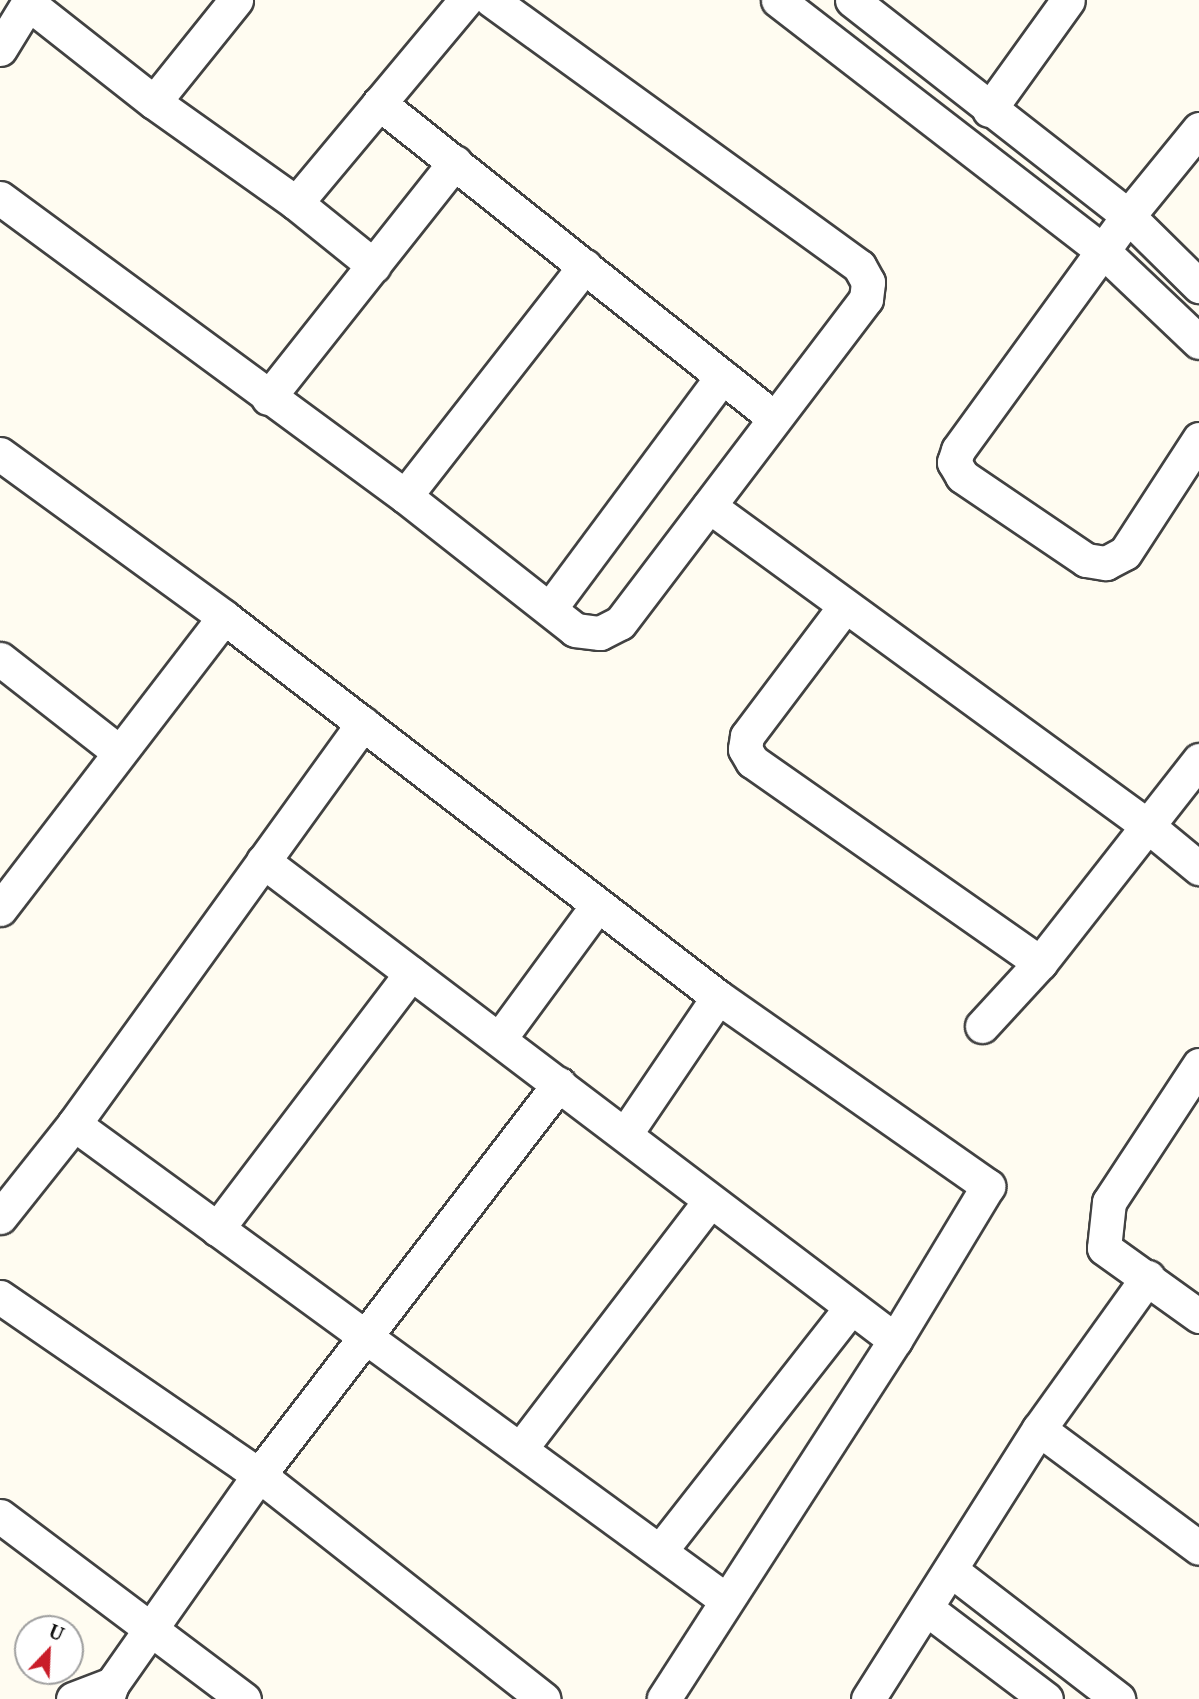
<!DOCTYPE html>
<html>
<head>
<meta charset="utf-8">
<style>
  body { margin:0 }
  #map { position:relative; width:1199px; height:1699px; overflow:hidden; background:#fffcf1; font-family:"PT Serif",serif }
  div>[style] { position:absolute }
  .roads { filter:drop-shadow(2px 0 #424242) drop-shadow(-2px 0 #424242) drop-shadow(0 2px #424242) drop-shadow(0 -2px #424242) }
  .minor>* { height:33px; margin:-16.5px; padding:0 16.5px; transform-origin:16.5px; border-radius:16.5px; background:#fff }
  span { translate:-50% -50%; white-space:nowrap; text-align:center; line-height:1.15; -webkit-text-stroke:7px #fff; paint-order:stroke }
  .north { position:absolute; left:14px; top:1615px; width:70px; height:70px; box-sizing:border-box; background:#fff; border:2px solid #9f9f9f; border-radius:50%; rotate:23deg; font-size:19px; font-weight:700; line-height:28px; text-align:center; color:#0f0f0f }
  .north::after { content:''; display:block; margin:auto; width:24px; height:32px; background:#c91d29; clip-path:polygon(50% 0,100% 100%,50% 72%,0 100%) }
</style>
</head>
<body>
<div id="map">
  <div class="roads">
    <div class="minor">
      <i style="left:778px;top:0;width:411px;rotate:37.7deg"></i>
      <i style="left:1103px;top:251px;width:132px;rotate:43.5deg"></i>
      <i style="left:852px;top:0;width:350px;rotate:38deg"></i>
      <i style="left:1128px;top:216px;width:100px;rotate:44.6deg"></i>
      <i style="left:28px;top:3px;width:160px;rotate:38.2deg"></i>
      <i style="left:154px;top:102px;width:174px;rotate:35.4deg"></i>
      <i style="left:296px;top:203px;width:100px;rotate:38.9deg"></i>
      <i style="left:0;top:49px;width:57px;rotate:-58.5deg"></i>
      <i style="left:154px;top:102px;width:131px;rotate:-51.2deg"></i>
      <i style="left:379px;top:103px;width:504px;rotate:38.55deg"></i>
      <i style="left:989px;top:110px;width:135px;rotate:-54.3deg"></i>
      <i style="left:1199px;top:129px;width:112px;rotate:129.2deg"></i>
      <i style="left:1128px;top:216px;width:289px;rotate:126deg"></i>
      <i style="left:958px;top:450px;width:13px;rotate:108deg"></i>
      <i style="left:954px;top:462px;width:16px;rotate:60deg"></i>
      <i style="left:962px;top:476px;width:150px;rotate:34.1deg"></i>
      <i style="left:1086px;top:560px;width:20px;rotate:9deg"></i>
      <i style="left:1106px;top:563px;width:21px;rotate:-28deg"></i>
      <i style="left:1125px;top:553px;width:136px;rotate:-57deg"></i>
      <i style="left:0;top:198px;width:503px;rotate:36.35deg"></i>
      <i style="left:405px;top:496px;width:216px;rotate:38.2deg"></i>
      <i style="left:575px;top:630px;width:25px;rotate:7deg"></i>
      <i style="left:600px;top:633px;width:22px;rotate:-27deg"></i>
      <i style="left:620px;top:623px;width:407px;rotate:-52.8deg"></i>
      <i style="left:866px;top:299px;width:17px;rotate:-83deg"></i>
      <i style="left:868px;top:282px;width:18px;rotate:-119deg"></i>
      <i style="left:859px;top:266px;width:454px;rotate:-144.1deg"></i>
      <i style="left:296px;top:203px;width:265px;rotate:-50.1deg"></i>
      <i style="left:268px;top:398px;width:301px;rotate:-51.6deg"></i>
      <i style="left:0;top:454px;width:277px;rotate:36deg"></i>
      <i style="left:224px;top:617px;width:623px;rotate:37.57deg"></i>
      <i style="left:718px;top:997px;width:330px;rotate:35deg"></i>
      <i style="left:988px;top:1186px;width:180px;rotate:121.1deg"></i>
      <i style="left:895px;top:1340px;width:427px;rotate:122.8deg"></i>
      <i style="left:405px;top:496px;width:292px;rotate:-52deg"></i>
      <i style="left:709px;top:506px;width:545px;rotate:36.11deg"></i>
      <i style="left:1149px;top:827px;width:65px;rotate:39.4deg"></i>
      <i style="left:845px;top:606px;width:163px;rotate:127deg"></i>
      <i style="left:747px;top:736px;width:13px;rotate:99deg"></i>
      <i style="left:745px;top:749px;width:14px;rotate:60deg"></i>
      <i style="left:752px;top:761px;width:352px;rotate:35deg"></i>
      <i style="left:551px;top:607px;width:287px;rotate:-53.4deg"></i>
      <i style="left:0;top:659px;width:151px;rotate:38deg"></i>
      <i style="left:263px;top:861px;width:793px;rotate:37.16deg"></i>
      <i style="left:0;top:909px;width:368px;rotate:-52.5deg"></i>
      <i style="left:982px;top:1026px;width:86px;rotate:-47.4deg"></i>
      <i style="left:1040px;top:963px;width:258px;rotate:-51.9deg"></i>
      <i style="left:500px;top:1038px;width:164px;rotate:-53.7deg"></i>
      <i style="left:1199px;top:1065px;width:164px;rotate:123.3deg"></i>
      <i style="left:1109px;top:1202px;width:46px;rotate:96.2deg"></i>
      <i style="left:1104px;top:1248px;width:117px;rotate:35.6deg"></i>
      <i style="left:74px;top:1124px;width:807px;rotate:36.13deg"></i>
      <i style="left:626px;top:1133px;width:164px;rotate:-55.9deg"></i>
      <i style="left:0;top:1217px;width:119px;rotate:-51.5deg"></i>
      <i style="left:74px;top:1124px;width:494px;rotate:-54.2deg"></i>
      <i style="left:217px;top:1229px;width:321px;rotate:-52.8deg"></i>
      <i style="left:0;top:1297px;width:314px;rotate:34.5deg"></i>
      <i style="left:259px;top:1475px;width:362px;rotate:38.2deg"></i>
      <i style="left:1039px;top:1429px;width:199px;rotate:36.6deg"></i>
      <i style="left:521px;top:1448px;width:310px;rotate:-52.6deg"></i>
      <i style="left:0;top:1516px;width:305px;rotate:36.9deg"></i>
      <i style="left:660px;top:1551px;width:308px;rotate:-51.9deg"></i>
      <i style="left:952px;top:1571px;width:210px;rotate:37.6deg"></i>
      <i style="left:927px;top:1609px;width:149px;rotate:37.1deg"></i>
      <i style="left:73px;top:1699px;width:42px;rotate:-21deg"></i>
      <i style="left:107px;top:1699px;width:16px;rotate:-72deg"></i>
      <i style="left:112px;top:1684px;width:256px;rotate:-54.9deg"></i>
      <i style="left:259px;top:1475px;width:493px;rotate:-52.5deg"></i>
      <i style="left:868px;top:1699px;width:320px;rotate:-57.7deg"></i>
      <i style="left:1039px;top:1429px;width:187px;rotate:-54.4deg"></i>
    </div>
  </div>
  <div class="north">U</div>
</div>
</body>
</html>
